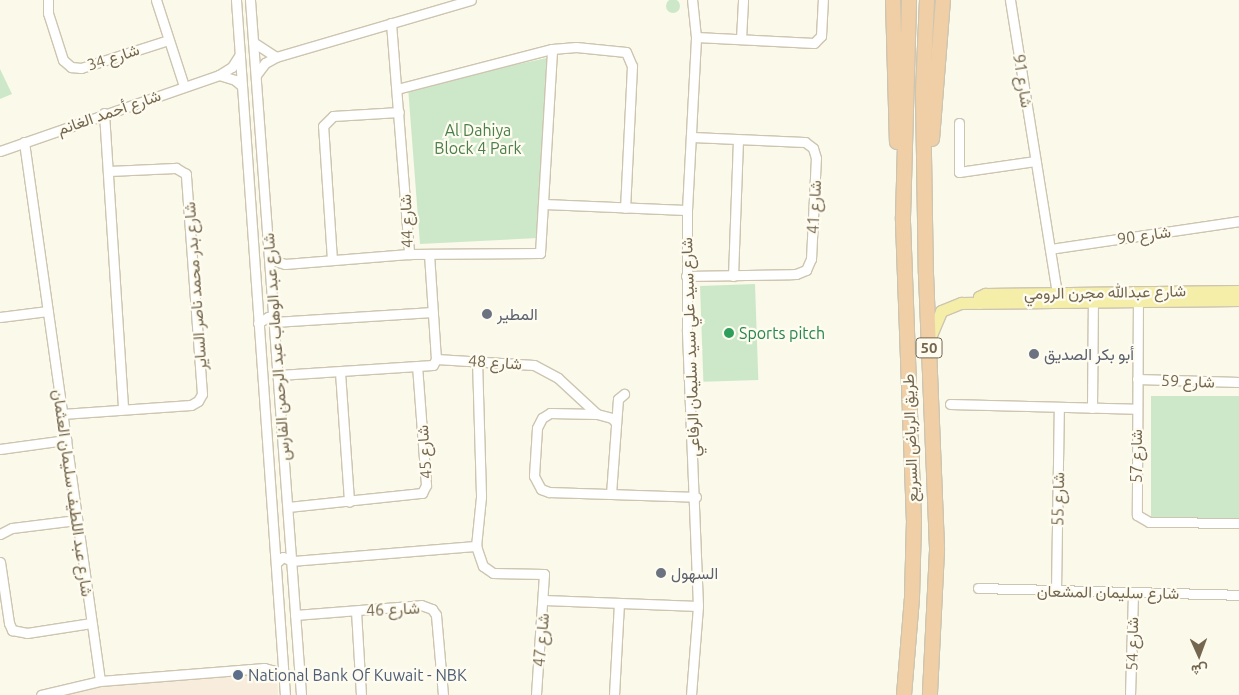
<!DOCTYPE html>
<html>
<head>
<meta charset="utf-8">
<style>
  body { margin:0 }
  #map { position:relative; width:1239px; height:695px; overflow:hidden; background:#fbf9ea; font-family:Ubuntu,Vazirmatn,sans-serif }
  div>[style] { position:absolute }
  .commercial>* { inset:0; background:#f8ecdc }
  .green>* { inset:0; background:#cde8c9; transform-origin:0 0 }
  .round { border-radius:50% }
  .roads { filter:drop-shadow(1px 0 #cdc5b0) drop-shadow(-1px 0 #cdc5b0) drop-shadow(0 1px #cdc5b0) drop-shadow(0 -1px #cdc5b0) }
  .minor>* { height:9px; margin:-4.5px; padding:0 4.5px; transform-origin:4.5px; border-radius:4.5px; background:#fff }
  .major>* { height:11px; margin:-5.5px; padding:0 5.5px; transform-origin:5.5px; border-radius:5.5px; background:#f5eea8 }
  .highway>* { height:14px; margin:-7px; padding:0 7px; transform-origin:7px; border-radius:7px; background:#f1cfa6 }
  .dots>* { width:14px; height:14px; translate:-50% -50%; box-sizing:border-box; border:2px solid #fefcf0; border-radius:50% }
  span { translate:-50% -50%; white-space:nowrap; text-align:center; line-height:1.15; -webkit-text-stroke:4.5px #fefcf0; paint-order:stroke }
  .shield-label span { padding:1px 4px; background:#fefcf0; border:1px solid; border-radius:4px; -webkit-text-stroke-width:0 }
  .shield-label { font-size:15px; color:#75674f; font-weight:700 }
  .street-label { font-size:16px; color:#75674f }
  .park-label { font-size:16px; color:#4b7f4a }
  .worship-label { font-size:16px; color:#5b616d }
  .left { translate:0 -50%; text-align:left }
  .leisure-label { font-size:16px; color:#27864d }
  .service-label { font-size:16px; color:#4e5e75 }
  .north { position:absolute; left:1174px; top:630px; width:50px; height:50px; -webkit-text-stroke:4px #fefcf0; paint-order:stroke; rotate:178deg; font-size:14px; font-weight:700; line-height:20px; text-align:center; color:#75674f }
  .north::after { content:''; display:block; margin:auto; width:18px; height:22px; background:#75674f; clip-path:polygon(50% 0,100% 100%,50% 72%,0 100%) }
</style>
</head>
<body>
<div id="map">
  <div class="commercial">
    <i style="clip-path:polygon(270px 672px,277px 674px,278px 695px,57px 695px,98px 686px)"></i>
  </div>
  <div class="green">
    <i class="round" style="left:666px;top:-1px;width:14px;height:14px"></i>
    <i style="clip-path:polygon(547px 58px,538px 238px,420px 244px,408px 87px)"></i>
    <i style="clip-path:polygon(0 69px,12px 94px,0 99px)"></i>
    <i style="left:755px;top:284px;width:96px;height:55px;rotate:88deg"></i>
    <i style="left:1151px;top:396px;width:88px;height:122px"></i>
  </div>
  <div class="roads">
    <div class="minor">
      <i style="left:48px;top:0;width:13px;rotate:90deg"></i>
      <i style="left:48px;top:13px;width:49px;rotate:72.3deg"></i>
      <i style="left:63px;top:60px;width:11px;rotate:41deg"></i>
      <i style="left:71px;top:67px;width:10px;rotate:6deg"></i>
      <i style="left:81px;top:68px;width:91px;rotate:-17.8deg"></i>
      <i style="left:156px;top:0;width:90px;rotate:72deg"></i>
      <i style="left:236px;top:0;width:697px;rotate:85.97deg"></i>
      <i style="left:250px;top:0;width:697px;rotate:85.8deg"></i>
      <i style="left:1010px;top:0;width:296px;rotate:80.9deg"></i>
      <i style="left:391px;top:23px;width:232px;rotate:85.5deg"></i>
      <i style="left:696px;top:37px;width:118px;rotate:2.9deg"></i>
      <i style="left:814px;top:43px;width:10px;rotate:-45deg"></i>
      <i style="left:821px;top:36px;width:36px;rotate:-87deg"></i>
      <i style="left:741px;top:39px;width:39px;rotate:-87deg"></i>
      <i style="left:253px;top:42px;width:27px;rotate:33deg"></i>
      <i style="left:219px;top:75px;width:17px;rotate:17deg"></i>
      <i style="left:235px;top:80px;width:9px;rotate:41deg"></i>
      <i style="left:256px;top:75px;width:15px;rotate:-53deg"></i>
      <i style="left:265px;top:63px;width:13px;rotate:-29deg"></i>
      <i style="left:276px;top:57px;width:203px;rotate:-16.3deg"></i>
      <i style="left:397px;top:89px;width:160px;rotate:-14.5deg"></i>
      <i style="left:552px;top:49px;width:24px;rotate:-5deg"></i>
      <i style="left:576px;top:47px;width:50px;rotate:5.7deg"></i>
      <i style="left:626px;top:52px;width:15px;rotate:67deg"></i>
      <i style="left:632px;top:66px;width:142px;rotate:92.8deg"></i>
      <i style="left:104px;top:113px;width:297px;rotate:86.3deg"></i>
      <i style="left:959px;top:123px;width:49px;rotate:90deg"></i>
      <i style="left:959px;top:172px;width:77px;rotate:-8.2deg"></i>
      <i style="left:24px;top:142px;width:544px;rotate:81.97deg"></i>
      <i style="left:0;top:151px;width:232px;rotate:-19.1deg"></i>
      <i style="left:219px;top:75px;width:15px;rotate:-32deg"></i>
      <i style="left:232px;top:67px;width:15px;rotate:-58deg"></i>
      <i style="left:543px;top:204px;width:144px;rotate:2.4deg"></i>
      <i style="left:1050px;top:249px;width:191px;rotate:-8.4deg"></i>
      <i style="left:269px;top:253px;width:10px;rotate:53deg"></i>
      <i style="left:275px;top:261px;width:10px;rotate:17deg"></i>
      <i style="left:285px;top:264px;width:124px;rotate:-4.6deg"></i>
      <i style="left:409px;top:254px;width:131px;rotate:-0.4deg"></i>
      <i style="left:540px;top:253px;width:204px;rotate:-86.6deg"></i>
      <i style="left:429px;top:254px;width:105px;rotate:86.2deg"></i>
      <i style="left:332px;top:260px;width:134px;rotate:-93.8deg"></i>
      <i style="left:323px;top:126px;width:14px;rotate:-45deg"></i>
      <i style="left:333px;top:116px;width:66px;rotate:-3.5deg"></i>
      <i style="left:686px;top:276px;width:110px;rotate:-1deg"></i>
      <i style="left:796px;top:274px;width:11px;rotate:-22deg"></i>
      <i style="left:806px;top:270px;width:12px;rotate:-66deg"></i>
      <i style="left:811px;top:259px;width:101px;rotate:-87.2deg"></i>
      <i style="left:816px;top:158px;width:10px;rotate:-107deg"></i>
      <i style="left:813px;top:148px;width:10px;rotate:-143deg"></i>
      <i style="left:805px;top:142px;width:114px;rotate:-177.5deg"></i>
      <i style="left:733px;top:276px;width:136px;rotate:-87.9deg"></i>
      <i style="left:1138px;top:294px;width:221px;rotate:90.3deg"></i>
      <i style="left:1137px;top:515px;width:14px;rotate:30deg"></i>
      <i style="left:1149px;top:522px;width:90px;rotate:0.6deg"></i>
      <i style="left:0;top:317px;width:48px;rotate:-7.1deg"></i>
      <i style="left:258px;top:323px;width:12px;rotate:-31deg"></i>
      <i style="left:268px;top:317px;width:8px;rotate:40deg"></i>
      <i style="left:274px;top:322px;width:159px;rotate:-3.6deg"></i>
      <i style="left:436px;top:359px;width:98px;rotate:3.5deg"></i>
      <i style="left:534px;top:365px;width:27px;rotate:28deg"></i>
      <i style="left:558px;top:378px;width:53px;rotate:42.7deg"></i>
      <i style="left:597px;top:414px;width:16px;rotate:15deg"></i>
      <i style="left:612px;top:418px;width:6px;rotate:51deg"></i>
      <i style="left:477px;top:360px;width:137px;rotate:88.3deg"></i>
      <i style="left:481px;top:497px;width:49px;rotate:95.8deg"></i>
      <i style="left:476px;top:546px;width:21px;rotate:71deg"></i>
      <i style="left:483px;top:566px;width:12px;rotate:35deg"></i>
      <i style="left:493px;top:573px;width:51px;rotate:1.1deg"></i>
      <i style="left:544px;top:574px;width:121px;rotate:93.8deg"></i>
      <i style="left:340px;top:372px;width:130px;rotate:86deg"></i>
      <i style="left:279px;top:375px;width:154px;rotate:-3.7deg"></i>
      <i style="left:433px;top:365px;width:7px;rotate:-63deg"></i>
      <i style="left:1137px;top:379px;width:102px;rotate:1.7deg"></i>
      <i style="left:950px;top:404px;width:186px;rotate:1.5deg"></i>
      <i style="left:1092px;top:408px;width:106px;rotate:-89.5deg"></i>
      <i style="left:62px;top:414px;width:129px;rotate:-4deg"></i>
      <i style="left:191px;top:405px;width:8px;rotate:-30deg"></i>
      <i style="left:198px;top:401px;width:8px;rotate:-60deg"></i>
      <i style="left:202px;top:394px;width:221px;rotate:-94.2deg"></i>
      <i style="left:186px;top:174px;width:12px;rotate:-149deg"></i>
      <i style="left:176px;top:168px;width:68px;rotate:177.5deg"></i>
      <i style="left:597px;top:414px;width:47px;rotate:-178.8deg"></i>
      <i style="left:550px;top:413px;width:9px;rotate:148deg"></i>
      <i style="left:542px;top:418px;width:11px;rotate:117deg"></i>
      <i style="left:537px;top:428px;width:48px;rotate:93.6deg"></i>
      <i style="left:534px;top:476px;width:15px;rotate:62deg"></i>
      <i style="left:541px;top:489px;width:9px;rotate:21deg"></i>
      <i style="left:549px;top:492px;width:147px;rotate:1.9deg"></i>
      <i style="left:0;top:449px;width:67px;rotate:-7.8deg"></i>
      <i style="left:611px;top:494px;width:95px;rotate:-85.8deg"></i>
      <i style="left:618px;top:399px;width:8px;rotate:-40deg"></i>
      <i style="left:288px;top:507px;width:135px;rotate:-6deg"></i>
      <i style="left:422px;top:493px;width:9px;rotate:-63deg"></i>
      <i style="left:426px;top:485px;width:119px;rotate:-94.3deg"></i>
      <i style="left:0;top:534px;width:13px;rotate:-27deg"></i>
      <i style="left:12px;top:528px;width:65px;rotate:-7deg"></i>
      <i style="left:0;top:562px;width:62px;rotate:81.6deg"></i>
      <i style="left:9px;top:623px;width:8px;rotate:67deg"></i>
      <i style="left:12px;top:630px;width:15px;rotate:11deg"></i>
      <i style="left:27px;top:633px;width:65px;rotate:-8.9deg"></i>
      <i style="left:276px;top:563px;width:9px;rotate:-41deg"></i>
      <i style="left:283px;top:557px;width:10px;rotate:24deg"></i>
      <i style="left:292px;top:561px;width:185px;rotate:-4.7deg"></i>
      <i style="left:978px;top:588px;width:261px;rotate:1.5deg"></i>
      <i style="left:1056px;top:590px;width:183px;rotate:-89.1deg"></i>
      <i style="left:544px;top:600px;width:154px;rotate:2.2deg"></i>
      <i style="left:356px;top:611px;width:84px;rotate:86.6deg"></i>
      <i style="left:295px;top:615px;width:126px;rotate:-4.5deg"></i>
      <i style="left:421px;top:605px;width:12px;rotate:20deg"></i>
      <i style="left:432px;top:609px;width:7px;rotate:56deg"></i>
      <i style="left:436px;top:615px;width:80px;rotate:85deg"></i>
      <i style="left:41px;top:695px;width:61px;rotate:-13.3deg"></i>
      <i style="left:100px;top:681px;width:165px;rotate:-4.5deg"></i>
      <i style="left:264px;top:668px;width:16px;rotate:15deg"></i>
      <i style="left:279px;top:672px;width:8px;rotate:50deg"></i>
      <i style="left:614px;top:695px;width:91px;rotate:-86.9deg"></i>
      <i style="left:691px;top:695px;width:89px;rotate:-85.5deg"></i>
      <i style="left:698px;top:606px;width:277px;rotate:-92.3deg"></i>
      <i style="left:687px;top:329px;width:119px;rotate:-90deg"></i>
      <i style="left:687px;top:210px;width:173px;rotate:-87deg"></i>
      <i style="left:696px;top:37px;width:37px;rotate:-96deg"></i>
      <i style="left:1130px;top:695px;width:103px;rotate:-88.3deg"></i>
    </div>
    <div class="major">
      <i style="left:979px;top:303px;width:6px;rotate:-90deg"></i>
      <i style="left:979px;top:297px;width:7px;rotate:-27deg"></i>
      <i style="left:985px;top:294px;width:254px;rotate:-0.7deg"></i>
      <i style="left:931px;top:335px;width:26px;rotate:-67deg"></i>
      <i style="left:941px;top:311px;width:22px;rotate:-22deg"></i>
      <i style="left:961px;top:303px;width:278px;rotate:-0.6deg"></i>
    </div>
    <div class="highway">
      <i style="left:893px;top:0;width:142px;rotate:88.4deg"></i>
      <i style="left:927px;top:0;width:92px;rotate:92.5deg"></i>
      <i style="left:923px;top:92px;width:182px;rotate:89.1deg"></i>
      <i style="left:926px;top:274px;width:276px;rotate:87.7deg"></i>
      <i style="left:937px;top:550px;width:145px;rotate:92.8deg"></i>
      <i style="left:932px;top:139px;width:139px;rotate:-85.5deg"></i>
      <i style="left:904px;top:695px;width:98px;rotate:-85.3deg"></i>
      <i style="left:912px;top:597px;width:75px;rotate:-88.5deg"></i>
      <i style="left:914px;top:522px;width:305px;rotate:-92.1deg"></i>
      <i style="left:903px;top:217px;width:217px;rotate:-88.4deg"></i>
    </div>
  </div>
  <div class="dots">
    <i style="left:487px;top:314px;background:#6b7280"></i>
    <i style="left:729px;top:333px;background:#2e9e5b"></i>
    <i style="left:1034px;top:354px;background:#6b7280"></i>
    <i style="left:661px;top:573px;background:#6b7280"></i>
    <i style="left:238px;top:675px;background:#5c6f8a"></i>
  </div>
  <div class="shield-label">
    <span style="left:929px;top:348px">50</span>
  </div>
  <div class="street-label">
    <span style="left:113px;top:57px;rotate:-18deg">شارع 34</span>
    <span style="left:1023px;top:81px;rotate:81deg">شارع 91</span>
    <span style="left:109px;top:112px;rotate:-19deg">شارع أحمد الغانم</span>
    <span style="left:814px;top:207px;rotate:-87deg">شارع 41</span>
    <span style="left:406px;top:221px;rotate:-92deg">شارع 44</span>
    <span style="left:1144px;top:235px;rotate:-8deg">شارع 90</span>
    <span style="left:195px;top:286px;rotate:-94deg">شارع بدر محمد ناصر الساير</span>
    <span style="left:1105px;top:292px;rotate:-1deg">شارع عبدالله مجرن الرومي</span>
    <span style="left:276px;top:347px;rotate:-94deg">شارع عبد الوهاب عبد الرحمن الفارس</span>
    <span style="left:690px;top:347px;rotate:-92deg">شارع سيد علي سيد سليمان الرفاعي</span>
    <span style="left:495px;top:362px;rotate:4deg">شارع 48</span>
    <span style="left:1188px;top:381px;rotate:2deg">شارع 59</span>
    <span style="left:910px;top:438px;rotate:-92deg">طريق الرياض السريع</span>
    <span style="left:424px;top:452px;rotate:-94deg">شارع 45</span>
    <span style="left:1136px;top:456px;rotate:-90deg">شارع 57</span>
    <span style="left:73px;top:493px;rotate:82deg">شارع عبد اللطيف سليمان العثمان</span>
    <span style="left:1058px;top:499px;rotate:-89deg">شارع 55</span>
    <span style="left:1108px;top:592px;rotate:1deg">شارع سليمان المشعان</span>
    <span style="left:393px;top:609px;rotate:-3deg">شارع 46</span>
    <span style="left:541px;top:640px;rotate:-85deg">شارع 47</span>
    <span style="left:1132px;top:644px;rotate:-89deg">شارع 54</span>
  </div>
  <div class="park-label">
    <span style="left:478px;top:139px">Al Dahiya<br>Block 4 Park</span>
  </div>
  <div class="worship-label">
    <span class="left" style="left:497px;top:314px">المطير</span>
    <span class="left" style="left:1044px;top:354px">أبو بكر الصديق</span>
    <span class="left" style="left:671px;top:573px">السهول</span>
  </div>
  <div class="leisure-label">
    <span class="left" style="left:739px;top:333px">Sports pitch</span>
  </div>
  <div class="service-label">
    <span class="left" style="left:248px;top:675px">National Bank Of Kuwait - NBK</span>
  </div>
  <div class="north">ش</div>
</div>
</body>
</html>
